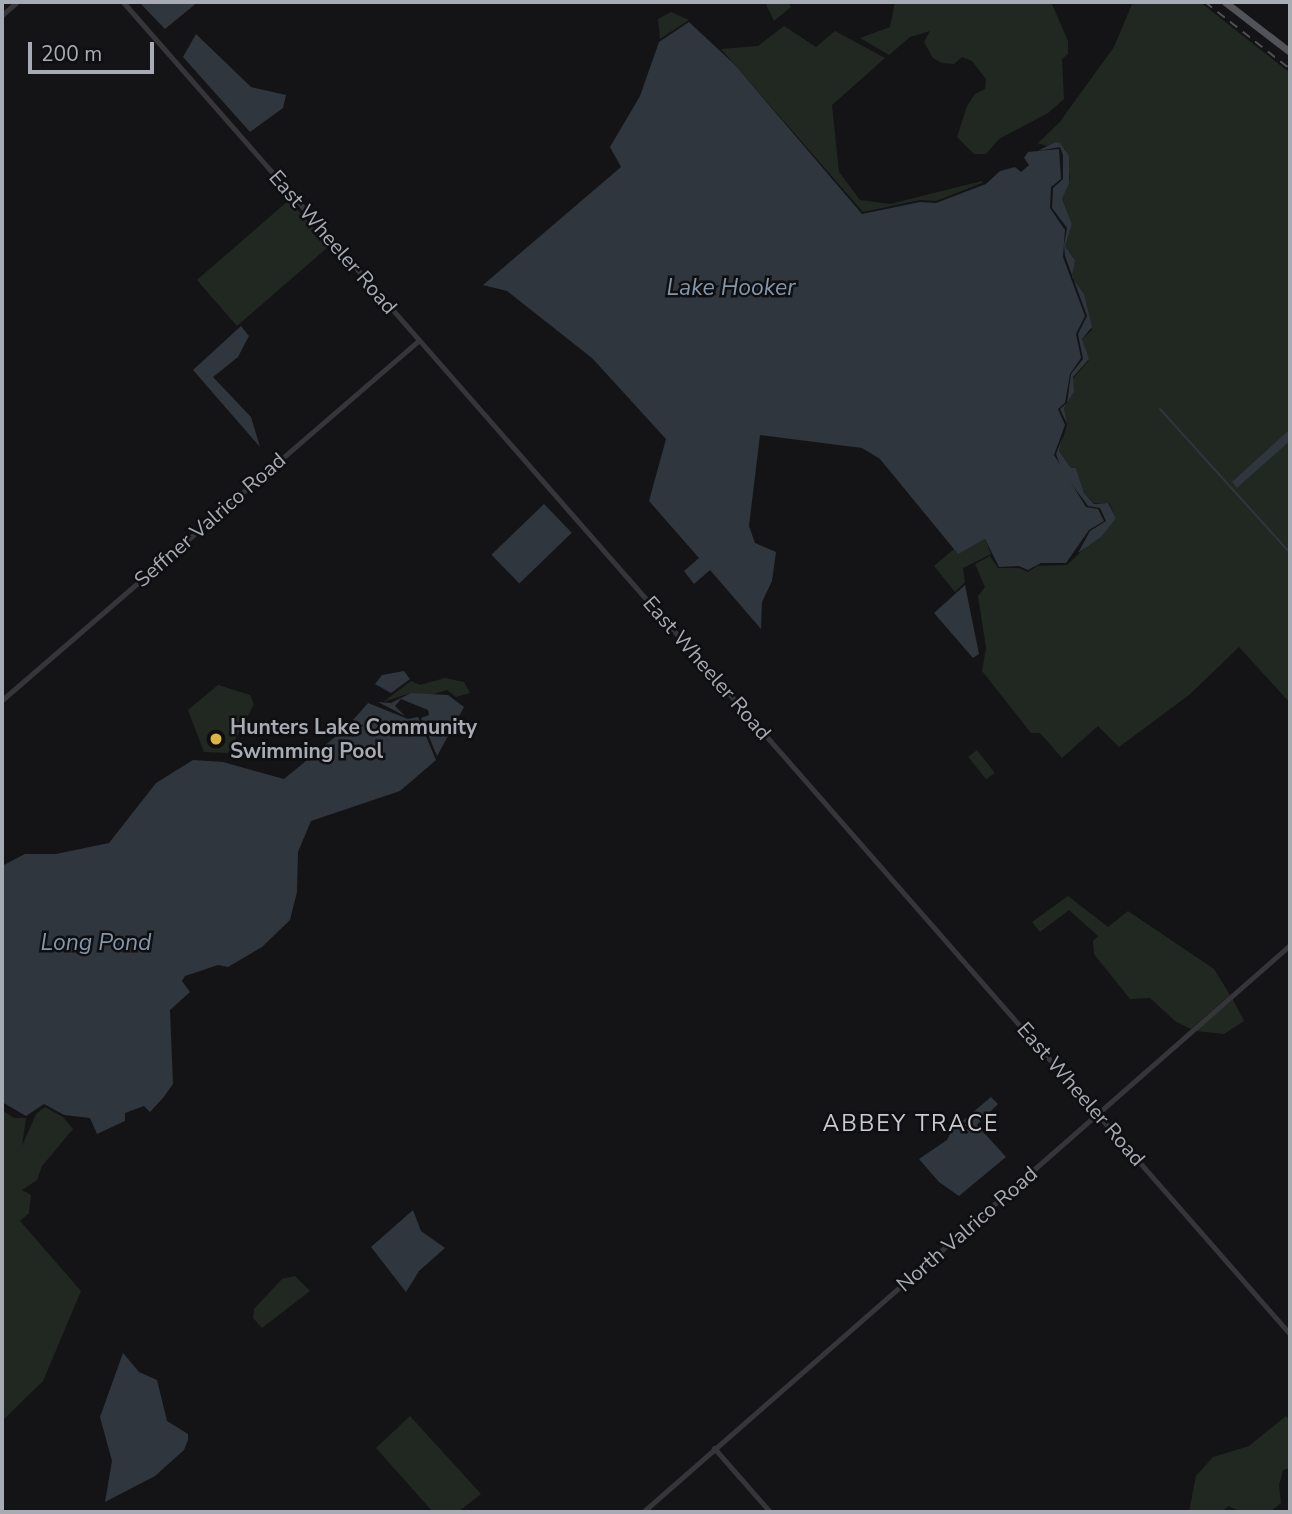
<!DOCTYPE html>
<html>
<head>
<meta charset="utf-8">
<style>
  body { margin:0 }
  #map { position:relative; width:1292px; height:1514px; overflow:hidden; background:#141416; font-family:"Nunito Sans",sans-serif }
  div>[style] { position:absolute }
  .green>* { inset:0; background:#212822; transform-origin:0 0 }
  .water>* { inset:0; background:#2f363d; transform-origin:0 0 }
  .stream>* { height:2px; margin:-1px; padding:0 1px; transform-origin:1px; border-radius:1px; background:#2f363d }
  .minor>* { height:5px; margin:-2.5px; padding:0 2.5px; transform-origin:2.5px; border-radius:2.5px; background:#36363a }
  .major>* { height:7px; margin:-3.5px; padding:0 3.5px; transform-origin:3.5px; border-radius:3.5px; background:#525359 }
  .rail>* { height:2px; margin-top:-1px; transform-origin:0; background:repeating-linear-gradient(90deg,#4f5055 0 9px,transparent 0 16px) }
  .dots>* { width:19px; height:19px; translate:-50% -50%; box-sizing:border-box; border:4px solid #0f0f11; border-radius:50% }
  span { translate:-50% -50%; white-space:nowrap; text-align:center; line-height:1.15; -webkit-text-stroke:5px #0f0f11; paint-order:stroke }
  .street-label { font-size:21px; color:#a7abb4 }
  .poi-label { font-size:21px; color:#a7abb4; font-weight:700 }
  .left { translate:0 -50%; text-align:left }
  .water-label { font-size:23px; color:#8296ac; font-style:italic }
  .neighbourhood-label { font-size:23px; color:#c8cad1; letter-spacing:2px }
  .frame { position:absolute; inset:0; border:4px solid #a7abb4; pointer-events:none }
  .scale { position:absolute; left:28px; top:42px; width:126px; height:32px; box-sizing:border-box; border:4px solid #a7abb4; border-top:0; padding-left:9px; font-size:21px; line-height:24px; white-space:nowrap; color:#a7abb4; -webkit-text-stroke:5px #0f0f11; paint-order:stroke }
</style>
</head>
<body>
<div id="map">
  <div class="green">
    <i style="clip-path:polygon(765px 2px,788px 2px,791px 7px,774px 21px)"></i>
    <i style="clip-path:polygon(895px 2px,1051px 2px,1068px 41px,1068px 54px,1062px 59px,1064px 99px,1048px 113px,999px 139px,986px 154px,974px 154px,957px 137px,967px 106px,975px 94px,985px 89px,986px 79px,972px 61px,962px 57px,954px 64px,942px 63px,933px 58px,924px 42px,930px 31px,910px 37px,889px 55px,860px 38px,890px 27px)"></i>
    <i style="clip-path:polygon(1133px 2px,1200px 2px,1290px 73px,1290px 429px,1233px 482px,1238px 487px,1290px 441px,1290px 703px,1239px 647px,1189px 695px,1119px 747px,1098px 726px,1062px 758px,1040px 733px,1031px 733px,982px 671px,986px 648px,978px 596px,985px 587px,975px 564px,990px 556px,998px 568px,1019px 568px,1028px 572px,1037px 566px,1067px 565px,1116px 518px,1109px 503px,1094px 503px,1084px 493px,1076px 468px,1071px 468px,1059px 451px,1067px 425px,1064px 408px,1074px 392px,1071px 381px,1089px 360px,1082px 339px,1092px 330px,1084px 294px,1072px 277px,1074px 258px,1065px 246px,1072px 224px,1062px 199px,1070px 178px,1065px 149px,1054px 142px,1047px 146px,1038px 143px,1059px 123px,1114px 47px)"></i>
    <i style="clip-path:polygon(671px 12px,689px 20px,660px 39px,658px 19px)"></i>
    <i style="clip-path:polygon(784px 26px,816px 47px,835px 31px,885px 58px,832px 105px,839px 172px,860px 200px,890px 204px,982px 181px,982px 183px,936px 201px,920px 200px,863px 212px,721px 49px,758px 46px)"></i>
    <i style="left:289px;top:200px;width:61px;height:122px;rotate:49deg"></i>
    <i style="clip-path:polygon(985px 539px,991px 554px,963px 568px,965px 582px,955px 592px,934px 566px,954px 549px,958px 553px)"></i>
    <i style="clip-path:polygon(445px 678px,464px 682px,470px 693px,456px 697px,447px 690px,427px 696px,411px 693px,383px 702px,411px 681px,420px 685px)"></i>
    <i style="clip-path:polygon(218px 685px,250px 695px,254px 704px,228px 753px,204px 752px,188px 710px)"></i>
    <i style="left:977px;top:750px;width:29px;height:11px;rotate:52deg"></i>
    <i style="clip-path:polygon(1068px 896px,1108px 927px,1128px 911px,1214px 969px,1230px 995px,1191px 1029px,1175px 1021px,1150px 998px,1130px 999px,1094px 954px,1093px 941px,1098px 936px,1069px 910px,1040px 932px,1032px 922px)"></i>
    <i style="clip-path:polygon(1232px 998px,1244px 1021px,1224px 1034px,1196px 1031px)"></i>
    <i style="clip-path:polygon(45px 1107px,63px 1117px,73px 1129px,42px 1166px,37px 1180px,22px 1190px,31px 1195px,29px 1213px,20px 1221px,81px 1291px,43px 1381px,2px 1421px,2px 1110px,14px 1118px,26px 1118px,22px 1146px,36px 1114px)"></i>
    <i style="clip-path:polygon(295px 1276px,310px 1291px,262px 1328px,253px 1318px,254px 1309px,282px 1279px)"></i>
    <i style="clip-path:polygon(410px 1416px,481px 1494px,458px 1512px,433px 1512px,376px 1448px)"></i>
    <i style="clip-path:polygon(1286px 1416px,1290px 1421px,1290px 1468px,1283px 1470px,1279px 1485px,1281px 1503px,1270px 1512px,1243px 1512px,1228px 1506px,1222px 1512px,1189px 1512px,1196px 1476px,1213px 1457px,1249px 1446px)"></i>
  </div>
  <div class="water">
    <i style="clip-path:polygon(139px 2px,198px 2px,165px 29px)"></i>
    <i style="clip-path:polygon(689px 22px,735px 65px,862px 214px,920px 202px,936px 203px,986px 184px,1000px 171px,1015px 167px,1021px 172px,1029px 165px,1024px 158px,1028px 152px,1059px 149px,1061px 179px,1051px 187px,1050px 208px,1065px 230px,1063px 257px,1085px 316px,1076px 334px,1081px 358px,1070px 374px,1065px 403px,1058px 409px,1065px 425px,1054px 455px,1086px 507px,1098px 509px,1104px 521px,1089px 530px,1066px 563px,1041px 563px,1028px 570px,1019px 566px,999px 567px,985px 539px,958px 554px,880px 459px,862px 448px,760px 435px,749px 526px,755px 543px,776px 552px,772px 581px,762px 602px,761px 629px,710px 570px,694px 584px,684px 571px,699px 558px,649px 501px,666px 439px,592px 358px,507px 291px,483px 285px,621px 167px,610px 147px,640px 96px,659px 42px)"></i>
    <i style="clip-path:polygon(196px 34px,251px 87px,286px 95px,283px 108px,250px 132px,183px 57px)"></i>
    <i style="clip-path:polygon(1055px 142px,1060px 143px,1069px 156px,1069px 183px,1062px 199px,1072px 224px,1065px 246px,1075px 260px,1072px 277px,1084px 294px,1092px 327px,1082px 339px,1089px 359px,1073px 377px,1074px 392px,1064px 408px,1067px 424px,1060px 409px,1067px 403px,1071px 374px,1083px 359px,1078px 334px,1087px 316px,1065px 256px,1064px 245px,1067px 228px,1052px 208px,1053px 188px,1063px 179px,1063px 155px,1060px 147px,1038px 151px)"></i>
    <i style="clip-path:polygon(241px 326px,249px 336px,238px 357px,213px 377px,251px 417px,260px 447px,193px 370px)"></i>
    <i style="clip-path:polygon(1290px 429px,1290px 441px,1237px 488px,1232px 482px)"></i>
    <i style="clip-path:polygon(1063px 436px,1059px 451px,1071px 468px,1076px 468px,1084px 493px,1094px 504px,1108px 503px,1116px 518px,1102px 536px,1078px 553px,1090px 531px,1106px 521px,1100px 508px,1088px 506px,1062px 471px,1056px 454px)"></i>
    <i style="left:544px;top:504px;width:40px;height:73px;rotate:46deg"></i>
    <i style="clip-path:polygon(965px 585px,979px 654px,973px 658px,934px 613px)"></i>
    <i style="clip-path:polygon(404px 671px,410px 679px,391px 693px,375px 684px,382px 675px)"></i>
    <i style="clip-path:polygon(411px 693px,448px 695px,464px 707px,437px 756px,421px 718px,429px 715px,428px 710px,401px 699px,395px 706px,405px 716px,378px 702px,391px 703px)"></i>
    <i style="clip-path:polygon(368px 703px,408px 719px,418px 717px,436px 760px,400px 791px,311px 821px,298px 852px,297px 892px,290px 920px,262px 947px,228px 967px,218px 965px,185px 976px,182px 981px,190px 992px,170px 1010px,173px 1084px,163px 1098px,150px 1112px,144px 1106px,125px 1113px,125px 1121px,97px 1134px,90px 1118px,64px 1115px,44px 1104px,26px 1116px,2px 1102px,2px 866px,25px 854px,56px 854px,109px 843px,156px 783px,193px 760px,223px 762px,284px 779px,346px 728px)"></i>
    <i style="clip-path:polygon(991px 1097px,998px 1104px,977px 1125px,1006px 1157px,959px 1196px,939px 1182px,919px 1159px,947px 1140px,952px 1130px)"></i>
    <i style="clip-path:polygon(413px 1210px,421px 1231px,445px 1248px,419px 1271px,406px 1292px,371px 1247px)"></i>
    <i style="clip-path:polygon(123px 1353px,139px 1372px,157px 1380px,167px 1421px,188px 1434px,188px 1440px,184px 1450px,155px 1476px,105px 1502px,112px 1461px,100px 1417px)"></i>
  </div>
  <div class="stream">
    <i style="left:1160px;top:409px;width:194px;rotate:47.9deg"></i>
  </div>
  <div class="minor">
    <i style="left:123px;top:2px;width:1771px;rotate:48.78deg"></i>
    <i style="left:2px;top:15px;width:20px;rotate:-41deg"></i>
    <i style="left:2px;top:700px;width:549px;rotate:-40.79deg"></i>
    <i style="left:714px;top:1448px;width:85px;rotate:48.8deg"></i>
    <i style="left:643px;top:1512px;width:860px;rotate:-41.23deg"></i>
  </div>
  <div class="major">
    <i style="left:1225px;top:2px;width:82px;rotate:37.6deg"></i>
  </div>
  <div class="rail">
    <i style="left:1205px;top:2px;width:108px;rotate:38.2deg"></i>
  </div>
  <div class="dots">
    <i style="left:216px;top:739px;background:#deb244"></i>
  </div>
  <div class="street-label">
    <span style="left:333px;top:242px;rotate:49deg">East Wheeler Road</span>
    <span style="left:210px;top:520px;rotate:-41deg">Seffner Valrico Road</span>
    <span style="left:707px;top:668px;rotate:49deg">East Wheeler Road</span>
    <span style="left:1081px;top:1094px;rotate:49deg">East Wheeler Road</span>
    <span style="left:967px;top:1229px;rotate:-41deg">North Valrico Road</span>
  </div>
  <div class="poi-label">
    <span class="left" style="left:230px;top:739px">Hunters Lake Community<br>Swimming Pool</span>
  </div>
  <div class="water-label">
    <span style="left:731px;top:288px">Lake Hooker</span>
    <span style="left:96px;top:943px">Long Pond</span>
  </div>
  <div class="neighbourhood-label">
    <span style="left:911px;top:1124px">ABBEY TRACE</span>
  </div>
  <div class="frame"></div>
  <div class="scale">200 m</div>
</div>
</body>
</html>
